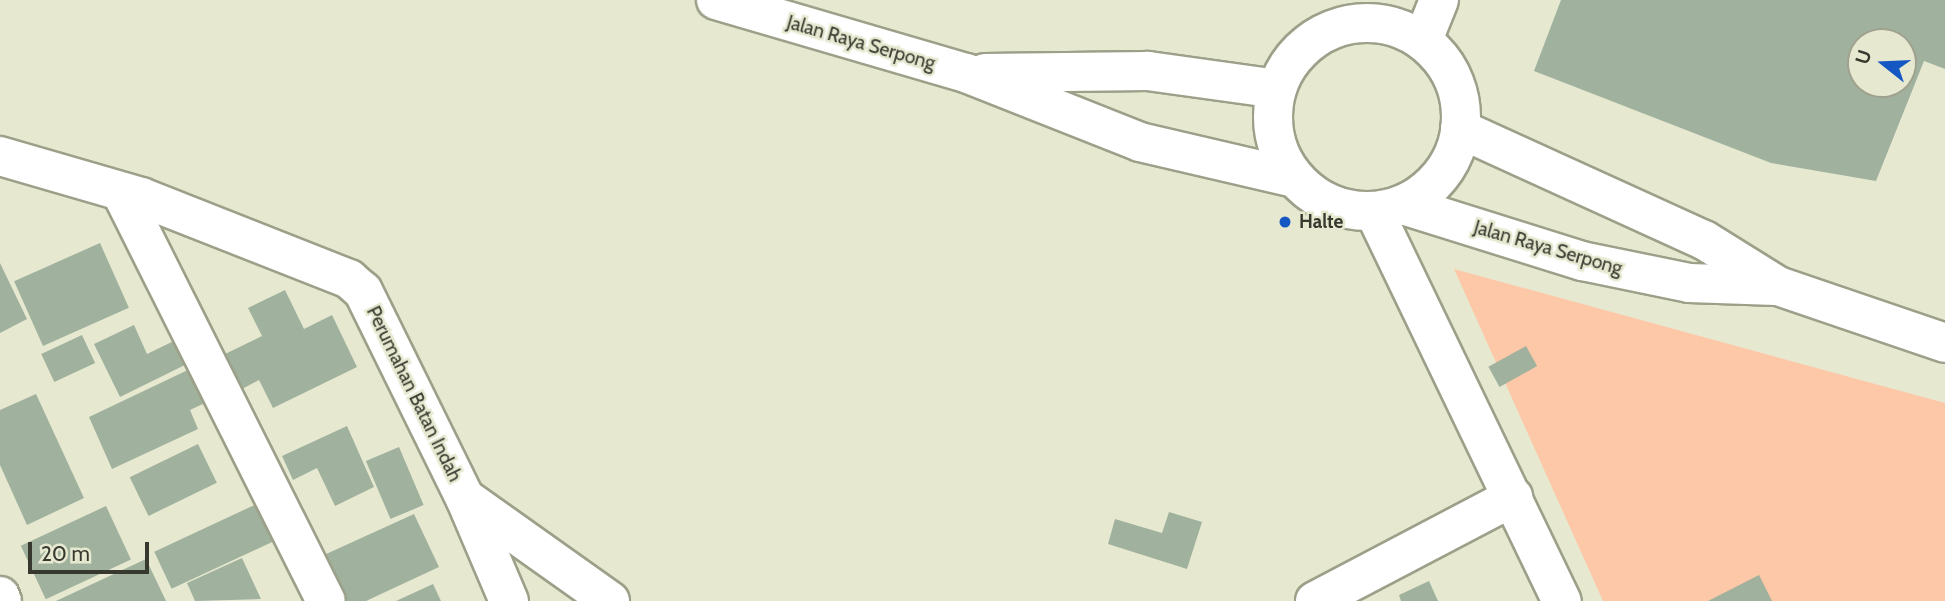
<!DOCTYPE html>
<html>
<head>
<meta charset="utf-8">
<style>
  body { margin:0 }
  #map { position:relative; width:1945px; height:601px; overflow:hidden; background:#e6e9d0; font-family:Cabin,sans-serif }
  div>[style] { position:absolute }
  .green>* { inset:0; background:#fdc8a7 }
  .building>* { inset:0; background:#a0b19e; transform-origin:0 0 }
  .roads { filter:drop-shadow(2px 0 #9da089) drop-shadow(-2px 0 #9da089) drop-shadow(0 2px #9da089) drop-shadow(0 -2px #9da089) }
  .minor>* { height:38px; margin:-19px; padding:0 19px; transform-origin:19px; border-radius:19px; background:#fff }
  .secondary>* { height:38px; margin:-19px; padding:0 19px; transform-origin:19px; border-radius:19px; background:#fff }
  .secondary>.ring { margin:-19px; padding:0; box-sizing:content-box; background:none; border:38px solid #fff; border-radius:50% }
  .dots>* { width:19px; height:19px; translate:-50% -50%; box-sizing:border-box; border:4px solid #e6e9d0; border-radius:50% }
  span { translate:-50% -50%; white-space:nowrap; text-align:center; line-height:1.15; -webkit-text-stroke:5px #e6e9d0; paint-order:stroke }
  .street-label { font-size:19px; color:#37382e }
  .poi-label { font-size:19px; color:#37382e; font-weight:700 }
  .left { translate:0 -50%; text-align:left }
  .north { position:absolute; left:1847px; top:28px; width:70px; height:70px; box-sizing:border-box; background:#e6e9d0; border:2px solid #a0a28f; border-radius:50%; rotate:288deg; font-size:19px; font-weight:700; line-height:28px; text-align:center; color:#37382e }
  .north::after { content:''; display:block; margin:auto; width:24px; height:32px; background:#1658c3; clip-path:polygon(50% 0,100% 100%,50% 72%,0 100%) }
  .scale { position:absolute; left:28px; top:542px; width:121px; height:32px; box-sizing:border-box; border:4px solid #37382e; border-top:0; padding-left:9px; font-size:21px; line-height:24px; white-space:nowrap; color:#37382e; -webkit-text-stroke:5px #e6e9d0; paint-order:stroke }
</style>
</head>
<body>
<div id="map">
  <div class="green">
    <i style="clip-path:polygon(1454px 269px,1945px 403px,1945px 601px,1603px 601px)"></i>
  </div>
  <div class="building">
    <i style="clip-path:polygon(evenodd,1561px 0,1945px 0,1945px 69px,1924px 61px,1876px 181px,1771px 163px,1534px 71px,1561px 0,1861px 42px,1903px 42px,1903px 84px,1861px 84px,1861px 42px)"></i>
    <i style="left:100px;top:243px;width:71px;height:94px;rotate:66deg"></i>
    <i style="clip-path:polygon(0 263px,27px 319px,0 333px)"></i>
    <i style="clip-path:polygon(285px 290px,304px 329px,332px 315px,357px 367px,273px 408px,259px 380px,242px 389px,225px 354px,262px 336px,248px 308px)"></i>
    <i style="clip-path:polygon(134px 325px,147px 354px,180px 338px,191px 362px,120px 397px,94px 344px)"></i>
    <i style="left:82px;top:335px;width:31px;height:45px;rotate:65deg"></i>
    <i style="left:1526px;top:346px;width:23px;height:43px;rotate:61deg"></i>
    <i style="clip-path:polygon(192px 368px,207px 402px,190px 410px,198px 429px,112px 469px,89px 417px)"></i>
    <i style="clip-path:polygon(36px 394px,84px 498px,27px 525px,0 465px,0 410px)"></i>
    <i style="clip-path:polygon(347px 426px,374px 487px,335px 506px,317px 468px,293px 480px,282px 456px)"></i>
    <i style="left:198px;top:444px;width:43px;height:76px;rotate:64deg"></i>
    <i style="left:399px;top:447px;width:63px;height:36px;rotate:67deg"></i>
    <i style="left:263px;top:501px;width:41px;height:120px;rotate:65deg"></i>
    <i style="left:106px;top:506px;width:59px;height:94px;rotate:65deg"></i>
    <i style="clip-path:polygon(1169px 512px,1202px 522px,1187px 569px,1108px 544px,1115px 519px,1162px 533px)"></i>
    <i style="clip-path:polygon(414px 514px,439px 567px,366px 601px,345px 601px,324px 555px)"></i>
    <i style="clip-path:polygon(242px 558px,261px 599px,195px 601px,187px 583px)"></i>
    <i style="clip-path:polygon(146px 559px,166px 601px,56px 601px)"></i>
    <i style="clip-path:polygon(1759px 575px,1772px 601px,1708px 601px)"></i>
    <i style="clip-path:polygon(1429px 581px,1438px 601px,1401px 601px,1399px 595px)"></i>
    <i style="clip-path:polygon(433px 584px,441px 601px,396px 601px)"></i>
  </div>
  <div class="roads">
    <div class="minor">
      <i style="left:0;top:156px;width:147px;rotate:16.2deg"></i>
      <i style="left:141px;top:197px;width:224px;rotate:21.5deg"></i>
      <i style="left:349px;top:279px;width:18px;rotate:41deg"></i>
      <i style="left:363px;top:291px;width:231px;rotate:63.8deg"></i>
      <i style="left:465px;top:498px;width:178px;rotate:35.4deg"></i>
      <i style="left:121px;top:192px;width:457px;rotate:63.4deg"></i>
      <i style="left:1374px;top:211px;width:433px;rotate:64.3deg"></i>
      <i style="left:465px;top:498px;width:112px;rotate:66.9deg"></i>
      <i style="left:0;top:596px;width:5px;rotate:68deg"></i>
      <i style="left:1315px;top:601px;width:224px;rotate:-27.7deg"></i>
    </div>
    <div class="secondary">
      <i style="left:716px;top:0;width:260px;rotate:16.3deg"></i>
      <i style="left:966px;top:73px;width:187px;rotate:21.6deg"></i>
      <i style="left:1140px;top:142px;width:155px;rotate:13.1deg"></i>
      <i class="ring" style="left:1273px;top:23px;width:150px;height:150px"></i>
      <i style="left:1423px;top:40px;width:43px;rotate:-68.2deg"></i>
      <i style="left:985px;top:73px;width:163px;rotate:-0.7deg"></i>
      <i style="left:1148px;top:71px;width:130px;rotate:7.9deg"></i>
      <i style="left:1460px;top:129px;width:268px;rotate:24.5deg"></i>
      <i style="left:1704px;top:240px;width:87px;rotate:31.9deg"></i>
      <i style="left:1778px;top:286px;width:176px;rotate:18.8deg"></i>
      <i style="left:1403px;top:205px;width:188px;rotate:17.4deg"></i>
      <i style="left:1582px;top:261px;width:109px;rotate:11.6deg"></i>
      <i style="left:1689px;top:283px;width:87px;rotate:2deg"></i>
    </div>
  </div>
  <div class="dots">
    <i style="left:1285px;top:222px;background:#1658c3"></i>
  </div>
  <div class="street-label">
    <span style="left:861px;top:43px;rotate:16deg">Jalan Raya Serpong</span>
    <span style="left:1548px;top:248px;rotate:16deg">Jalan Raya Serpong</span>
    <span style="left:414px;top:394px;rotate:64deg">Perumahan Batan Indah</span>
  </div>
  <div class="poi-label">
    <span class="left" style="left:1299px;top:222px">Halte</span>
  </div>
  <div class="north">U</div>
  <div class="scale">20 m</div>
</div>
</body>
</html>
